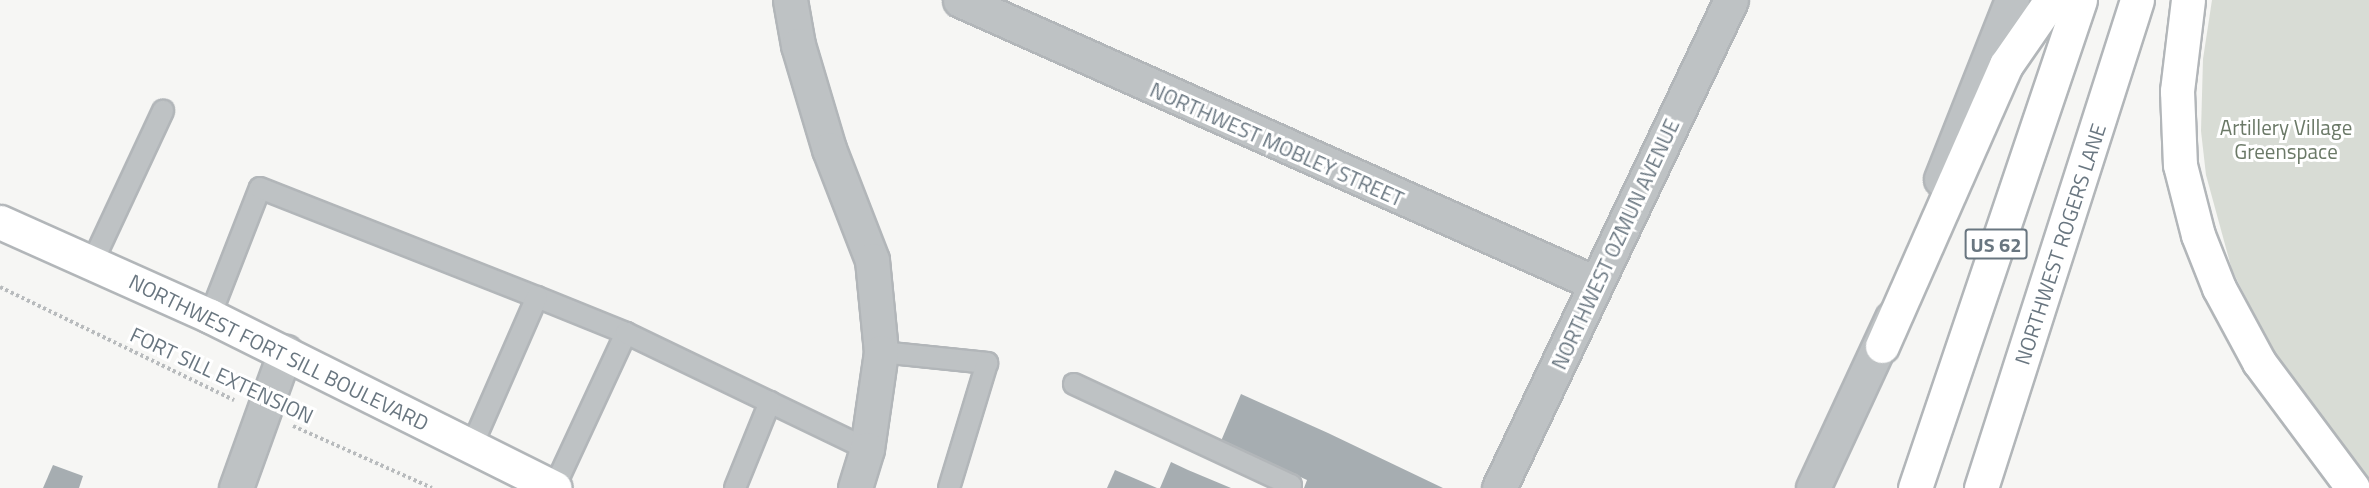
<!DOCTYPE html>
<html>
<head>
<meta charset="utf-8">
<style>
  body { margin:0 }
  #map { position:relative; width:2369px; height:488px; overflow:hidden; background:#f6f6f4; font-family:"Titillium Web",sans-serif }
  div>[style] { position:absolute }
  .green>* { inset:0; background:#d8dcd5 }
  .building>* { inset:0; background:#a6adb1 }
  .path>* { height:4px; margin-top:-2px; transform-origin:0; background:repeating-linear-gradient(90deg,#b8bbbd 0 3px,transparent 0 6px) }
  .roads { filter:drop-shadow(2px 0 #b2b6b9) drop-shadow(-2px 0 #b2b6b9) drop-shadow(0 2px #b2b6b9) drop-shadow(0 -2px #b2b6b9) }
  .service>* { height:20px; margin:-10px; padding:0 10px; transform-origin:10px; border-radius:10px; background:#bec2c4 }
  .minor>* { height:33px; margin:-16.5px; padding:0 16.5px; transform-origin:16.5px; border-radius:16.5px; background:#bec2c4 }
  .tertiary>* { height:33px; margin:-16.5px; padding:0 16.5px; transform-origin:16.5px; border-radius:16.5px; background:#bec2c4 }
  .primary>* { height:33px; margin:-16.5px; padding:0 16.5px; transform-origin:16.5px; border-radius:16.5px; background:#fff }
  .trunk>* { height:33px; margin:-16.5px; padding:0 16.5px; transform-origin:16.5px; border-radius:16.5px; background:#fff }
  span { translate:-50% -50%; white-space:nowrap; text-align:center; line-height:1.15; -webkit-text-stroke:6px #fff; paint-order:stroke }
  .shield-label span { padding:2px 4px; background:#fff; border:2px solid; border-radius:4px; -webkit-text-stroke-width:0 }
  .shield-label { font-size:20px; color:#697680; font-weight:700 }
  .park-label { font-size:21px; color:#6b7967 }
  .street-label { font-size:21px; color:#697680 }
</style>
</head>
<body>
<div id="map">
  <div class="green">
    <i style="clip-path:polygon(2212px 0,2369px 0,2369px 484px,2277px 360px,2232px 270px,2206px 175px,2201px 131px,2203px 59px)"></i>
  </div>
  <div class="building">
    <i style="clip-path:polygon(1241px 394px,1328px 433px,1443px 488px,1304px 488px,1307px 480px,1221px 441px)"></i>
    <i style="clip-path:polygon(1171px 462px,1188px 470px,1231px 488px,1160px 488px)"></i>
    <i style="clip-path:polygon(53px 465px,83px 476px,79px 488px,43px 488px)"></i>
    <i style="clip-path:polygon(1115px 470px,1157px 488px,1107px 488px)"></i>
  </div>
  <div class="path">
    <i style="left:0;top:287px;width:260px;rotate:25.8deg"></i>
    <i style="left:293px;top:426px;width:152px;rotate:24deg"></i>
  </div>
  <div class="roads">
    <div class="service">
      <i style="left:93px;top:261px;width:166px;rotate:-65deg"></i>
      <i style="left:537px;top:297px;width:96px;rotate:22deg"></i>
      <i style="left:210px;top:316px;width:137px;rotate:-68.7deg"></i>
      <i style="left:260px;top:188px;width:298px;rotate:21.5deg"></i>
      <i style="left:537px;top:297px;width:163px;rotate:113.6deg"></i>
      <i style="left:881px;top:352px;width:107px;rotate:5.9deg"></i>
      <i style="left:987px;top:363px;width:131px;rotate:106.9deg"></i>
      <i style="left:1074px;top:384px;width:239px;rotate:25deg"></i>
      <i style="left:1291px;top:485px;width:3px;rotate:108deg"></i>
      <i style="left:554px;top:488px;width:171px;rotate:-65.1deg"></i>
      <i style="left:626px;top:333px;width:267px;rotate:25.7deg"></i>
      <i style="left:735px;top:488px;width:93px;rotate:-67.9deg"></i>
    </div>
    <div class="minor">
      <i style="left:790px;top:0;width:46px;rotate:79.9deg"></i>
      <i style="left:798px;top:45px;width:109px;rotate:73.4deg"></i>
      <i style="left:829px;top:149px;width:119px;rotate:68.8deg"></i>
      <i style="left:872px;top:260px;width:92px;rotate:84.4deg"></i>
      <i style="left:881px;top:352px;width:98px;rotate:98.2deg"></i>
      <i style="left:867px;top:449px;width:41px;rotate:107.1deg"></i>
      <i style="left:960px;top:0;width:695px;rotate:24.02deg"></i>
      <i style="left:236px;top:488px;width:145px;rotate:-70.2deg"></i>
      <i style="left:1499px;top:488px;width:540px;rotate:-64.57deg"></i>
    </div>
    <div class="tertiary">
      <i style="left:1941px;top:179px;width:193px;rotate:-68.4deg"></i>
      <i style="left:1813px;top:488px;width:187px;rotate:-65.1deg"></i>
    </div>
    <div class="primary">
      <i style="left:0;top:222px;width:230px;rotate:24.1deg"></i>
      <i style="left:210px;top:316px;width:385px;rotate:26.5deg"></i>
    </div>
    <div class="trunk">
      <i style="left:2188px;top:0;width:92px;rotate:96.9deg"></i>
      <i style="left:2177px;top:91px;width:74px;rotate:87.7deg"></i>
      <i style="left:2180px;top:165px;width:72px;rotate:75.6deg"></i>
      <i style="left:2198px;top:235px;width:57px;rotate:68.4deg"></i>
      <i style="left:2219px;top:288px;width:84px;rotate:61.6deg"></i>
      <i style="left:2259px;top:362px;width:157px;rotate:53.3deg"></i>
      <i style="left:1882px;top:346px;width:307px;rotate:-66.2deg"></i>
      <i style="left:2006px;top:65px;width:79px;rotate:-55.3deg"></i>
      <i style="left:1915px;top:488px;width:515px;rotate:-71.32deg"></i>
      <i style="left:1981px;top:488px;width:512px;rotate:-72.27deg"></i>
    </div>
  </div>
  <div class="shield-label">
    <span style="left:1996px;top:244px">US 62</span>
  </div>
  <div class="park-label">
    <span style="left:2286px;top:139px">Artillery Village<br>Greenspace</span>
  </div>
  <div class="street-label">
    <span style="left:1277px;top:144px;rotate:24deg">NORTHWEST MOBLEY STREET</span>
    <span style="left:1615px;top:244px;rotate:-65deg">NORTHWEST OZMUN AVENUE</span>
    <span style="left:2060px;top:244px;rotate:-72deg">NORTHWEST ROGERS LANE</span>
    <span style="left:279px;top:352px;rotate:26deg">NORTHWEST FORT SILL BOULEVARD</span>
    <span style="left:222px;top:375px;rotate:25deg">FORT SILL EXTENSION</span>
  </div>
</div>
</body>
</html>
